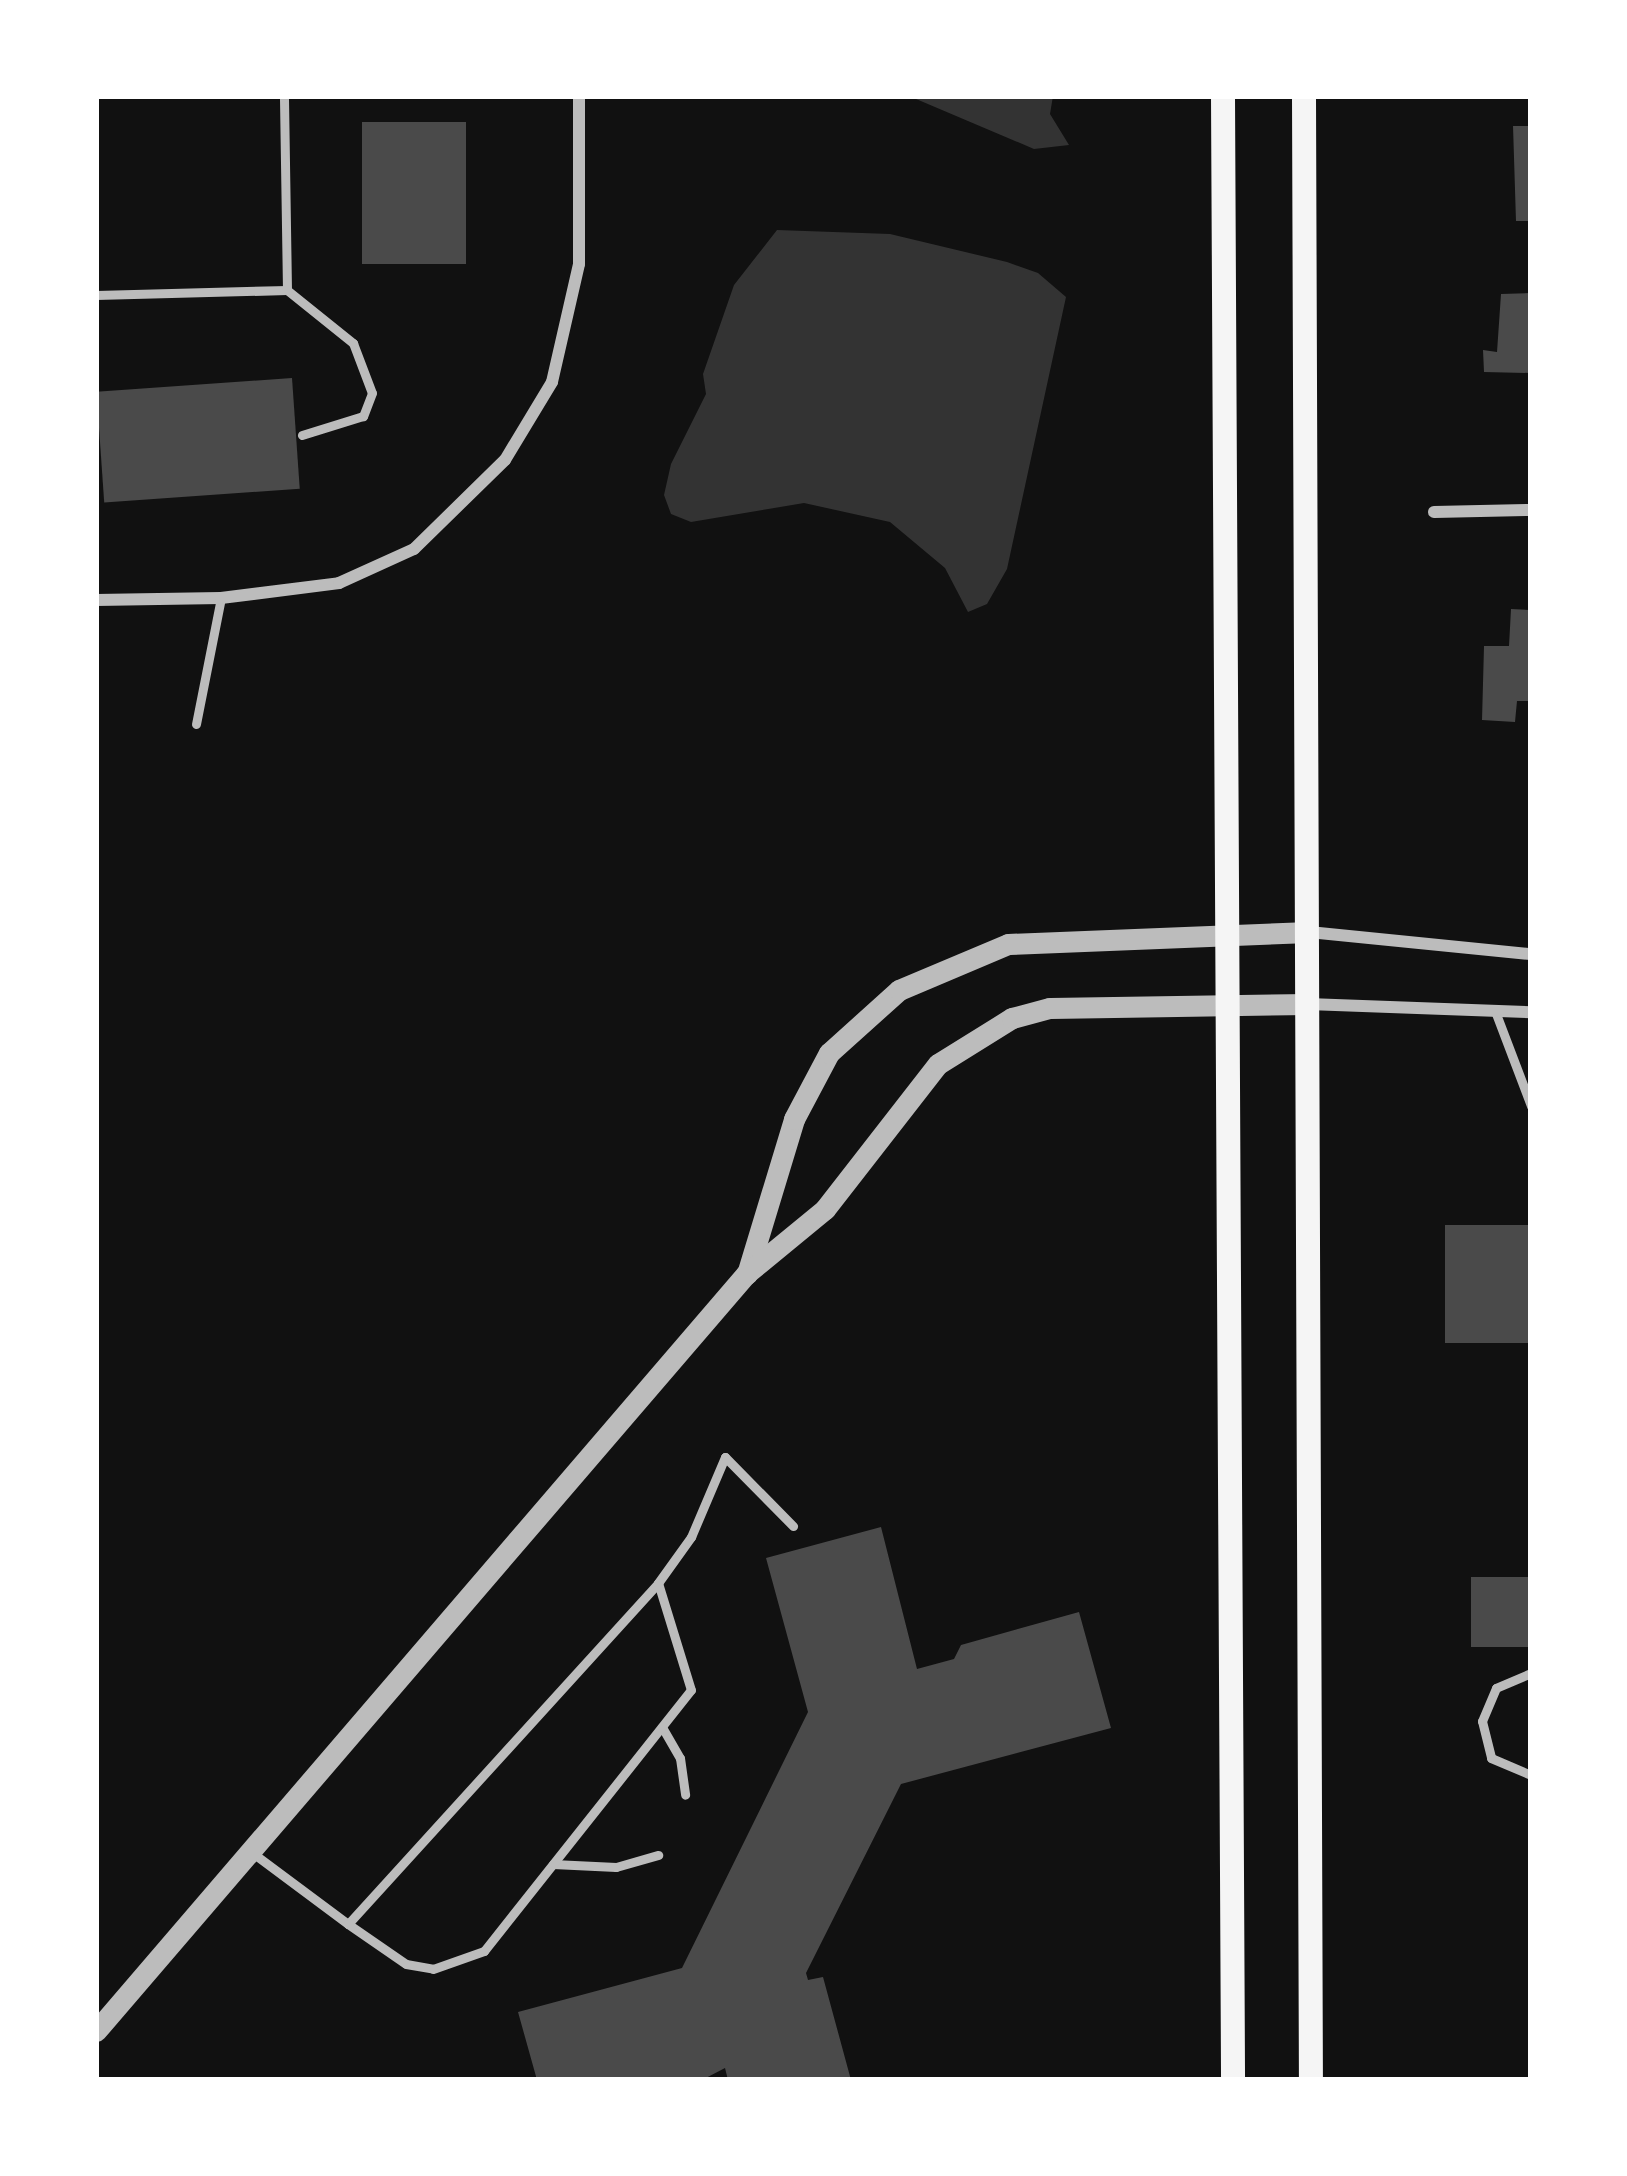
<!DOCTYPE html>
<html>
<head>
<meta charset="utf-8">
<style>
  body { margin:0 }
  #map { position:relative; width:1627px; height:2176px; overflow:hidden; background:#111; font-family:"IBM Plex Sans",sans-serif }
  div>[style] { position:absolute }
  .water>* { inset:0; background:#333 }
  .building>* { inset:0; background:#4a4a4a; transform-origin:0 0 }
  .service>* { height:9px; margin:-4.5px; padding:0 4.5px; transform-origin:4.5px; border-radius:4.5px; background:#bcbcbc }
  .minor>* { height:12px; margin:-6px; padding:0 6px; transform-origin:6px; border-radius:6px; background:#bcbcbc }
  .tertiary>* { height:21px; margin:-10.5px; padding:0 10.5px; transform-origin:10.5px; border-radius:10.5px; background:#bcbcbc }
  .secondary>* { height:24px; margin:-12px; padding:0 12px; transform-origin:12px; border-radius:12px; background:#f5f5f5 }
  span { translate:-50% -50%; white-space:nowrap; text-align:center; line-height:1.15; -webkit-text-stroke:12px #fff; paint-order:stroke }
  .frame { position:absolute; inset:0; border:99px solid #fff; pointer-events:none }
</style>
</head>
<body>
<div id="map">
  <div class="water">
    <i style="clip-path:polygon(909px 96px,1053px 96px,1050px 114px,1069px 145px,1034px 149px)"></i>
    <i style="clip-path:polygon(777px 230px,890px 234px,1007px 262px,1038px 273px,1066px 297px,1007px 569px,987px 604px,968px 612px,945px 568px,890px 522px,804px 503px,691px 522px,671px 514px,664px 495px,671px 464px,706px 394px,703px 374px,734px 285px)"></i>
  </div>
  <div class="building">
    <i style="left:362px;top:122px;width:104px;height:142px"></i>
    <i style="clip-path:polygon(1513px 126px,1531px 126px,1531px 221px,1516px 221px)"></i>
    <i style="clip-path:polygon(1531px 293px,1531px 373px,1484px 372px,1483px 350px,1497px 352px,1501px 294px)"></i>
    <i style="left:292px;top:378px;width:111px;height:196px;rotate:86deg"></i>
    <i style="clip-path:polygon(1511px 609px,1531px 610px,1531px 701px,1517px 701px,1515px 722px,1482px 720px,1484px 646px,1509px 646px)"></i>
    <i style="left:1531px;top:1225px;width:118px;height:86px;rotate:90deg"></i>
    <i style="clip-path:polygon(881px 1527px,917px 1669px,954px 1659px,961px 1645px,1079px 1612px,1111px 1728px,901px 1784px,806px 1973px,808px 1980px,823px 1977px,851px 2080px,728px 2080px,725px 2068px,702px 2080px,537px 2080px,518px 2012px,682px 1968px,808px 1712px,766px 1558px)"></i>
    <i style="left:1531px;top:1577px;width:70px;height:60px;rotate:90deg"></i>
  </div>
  <div class="service">
    <i style="left:287px;top:290px;width:85px;rotate:38.8deg"></i>
    <i style="left:353px;top:343px;width:53px;rotate:69.2deg"></i>
    <i style="left:372px;top:393px;width:25px;rotate:111deg"></i>
    <i style="left:363px;top:416px;width:64px;rotate:162.7deg"></i>
    <i style="left:96px;top:295px;width:191px;rotate:-1.5deg"></i>
    <i style="left:287px;top:290px;width:194px;rotate:-90.9deg"></i>
    <i style="left:196px;top:724px;width:128px;rotate:-78.8deg"></i>
    <i style="left:1495px;top:1011px;width:102px;rotate:69.2deg"></i>
    <i style="left:1531px;top:1673px;width:38px;rotate:157deg"></i>
    <i style="left:1496px;top:1688px;width:36px;rotate:113deg"></i>
    <i style="left:1482px;top:1721px;width:38px;rotate:76deg"></i>
    <i style="left:1491px;top:1758px;width:43px;rotate:23deg"></i>
    <i style="left:662px;top:1727px;width:36px;rotate:60deg"></i>
    <i style="left:680px;top:1758px;width:37px;rotate:82deg"></i>
    <i style="left:250px;top:1851px;width:122px;rotate:36.7deg"></i>
    <i style="left:348px;top:1924px;width:461px;rotate:-47.7deg"></i>
    <i style="left:658px;top:1583px;width:57px;rotate:-54.3deg"></i>
    <i style="left:691px;top:1537px;width:87px;rotate:-67deg"></i>
    <i style="left:725px;top:1457px;width:97px;rotate:45.4deg"></i>
    <i style="left:553px;top:1864px;width:63px;rotate:2.7deg"></i>
    <i style="left:616px;top:1867px;width:44px;rotate:-15.9deg"></i>
    <i style="left:348px;top:1924px;width:70px;rotate:34.6deg"></i>
    <i style="left:406px;top:1964px;width:27px;rotate:10deg"></i>
    <i style="left:433px;top:1969px;width:54px;rotate:-19.4deg"></i>
    <i style="left:484px;top:1951px;width:333px;rotate:-51.6deg"></i>
    <i style="left:691px;top:1690px;width:112px;rotate:-107.1deg"></i>
  </div>
  <div class="minor">
    <i style="left:1434px;top:512px;width:97px;rotate:-1.2deg"></i>
    <i style="left:96px;top:600px;width:125px;rotate:-0.9deg"></i>
    <i style="left:221px;top:598px;width:119px;rotate:-7.2deg"></i>
    <i style="left:339px;top:583px;width:82px;rotate:-24.4deg"></i>
    <i style="left:414px;top:549px;width:127px;rotate:-44.4deg"></i>
    <i style="left:505px;top:460px;width:91px;rotate:-58.9deg"></i>
    <i style="left:552px;top:382px;width:121px;rotate:-77.1deg"></i>
    <i style="left:579px;top:264px;width:168px;rotate:-90deg"></i>
    <i style="left:1309px;top:932px;width:223px;rotate:5.7deg"></i>
    <i style="left:1308px;top:1004px;width:223px;rotate:2.1deg"></i>
  </div>
  <div class="tertiary">
    <i style="left:747px;top:1274px;width:162px;rotate:-73.1deg"></i>
    <i style="left:794px;top:1119px;width:75px;rotate:-62.1deg"></i>
    <i style="left:829px;top:1053px;width:94px;rotate:-42deg"></i>
    <i style="left:899px;top:990px;width:118px;rotate:-22.9deg"></i>
    <i style="left:1008px;top:944px;width:301px;rotate:-2.3deg"></i>
    <i style="left:96px;top:2031px;width:998px;rotate:-49.35deg"></i>
    <i style="left:746px;top:1274px;width:102px;rotate:-39.4deg"></i>
    <i style="left:825px;top:1209px;width:184px;rotate:-52.1deg"></i>
    <i style="left:938px;top:1064px;width:87px;rotate:-31.9deg"></i>
    <i style="left:1012px;top:1018px;width:39px;rotate:-15deg"></i>
    <i style="left:1050px;top:1008px;width:258px;rotate:-0.9deg"></i>
  </div>
  <div class="secondary">
    <i style="left:1223px;top:96px;width:1984px;rotate:89.71deg"></i>
    <i style="left:1304px;top:96px;width:1984px;rotate:89.8deg"></i>
  </div>
  <div class="frame"></div>
</div>
</body>
</html>
